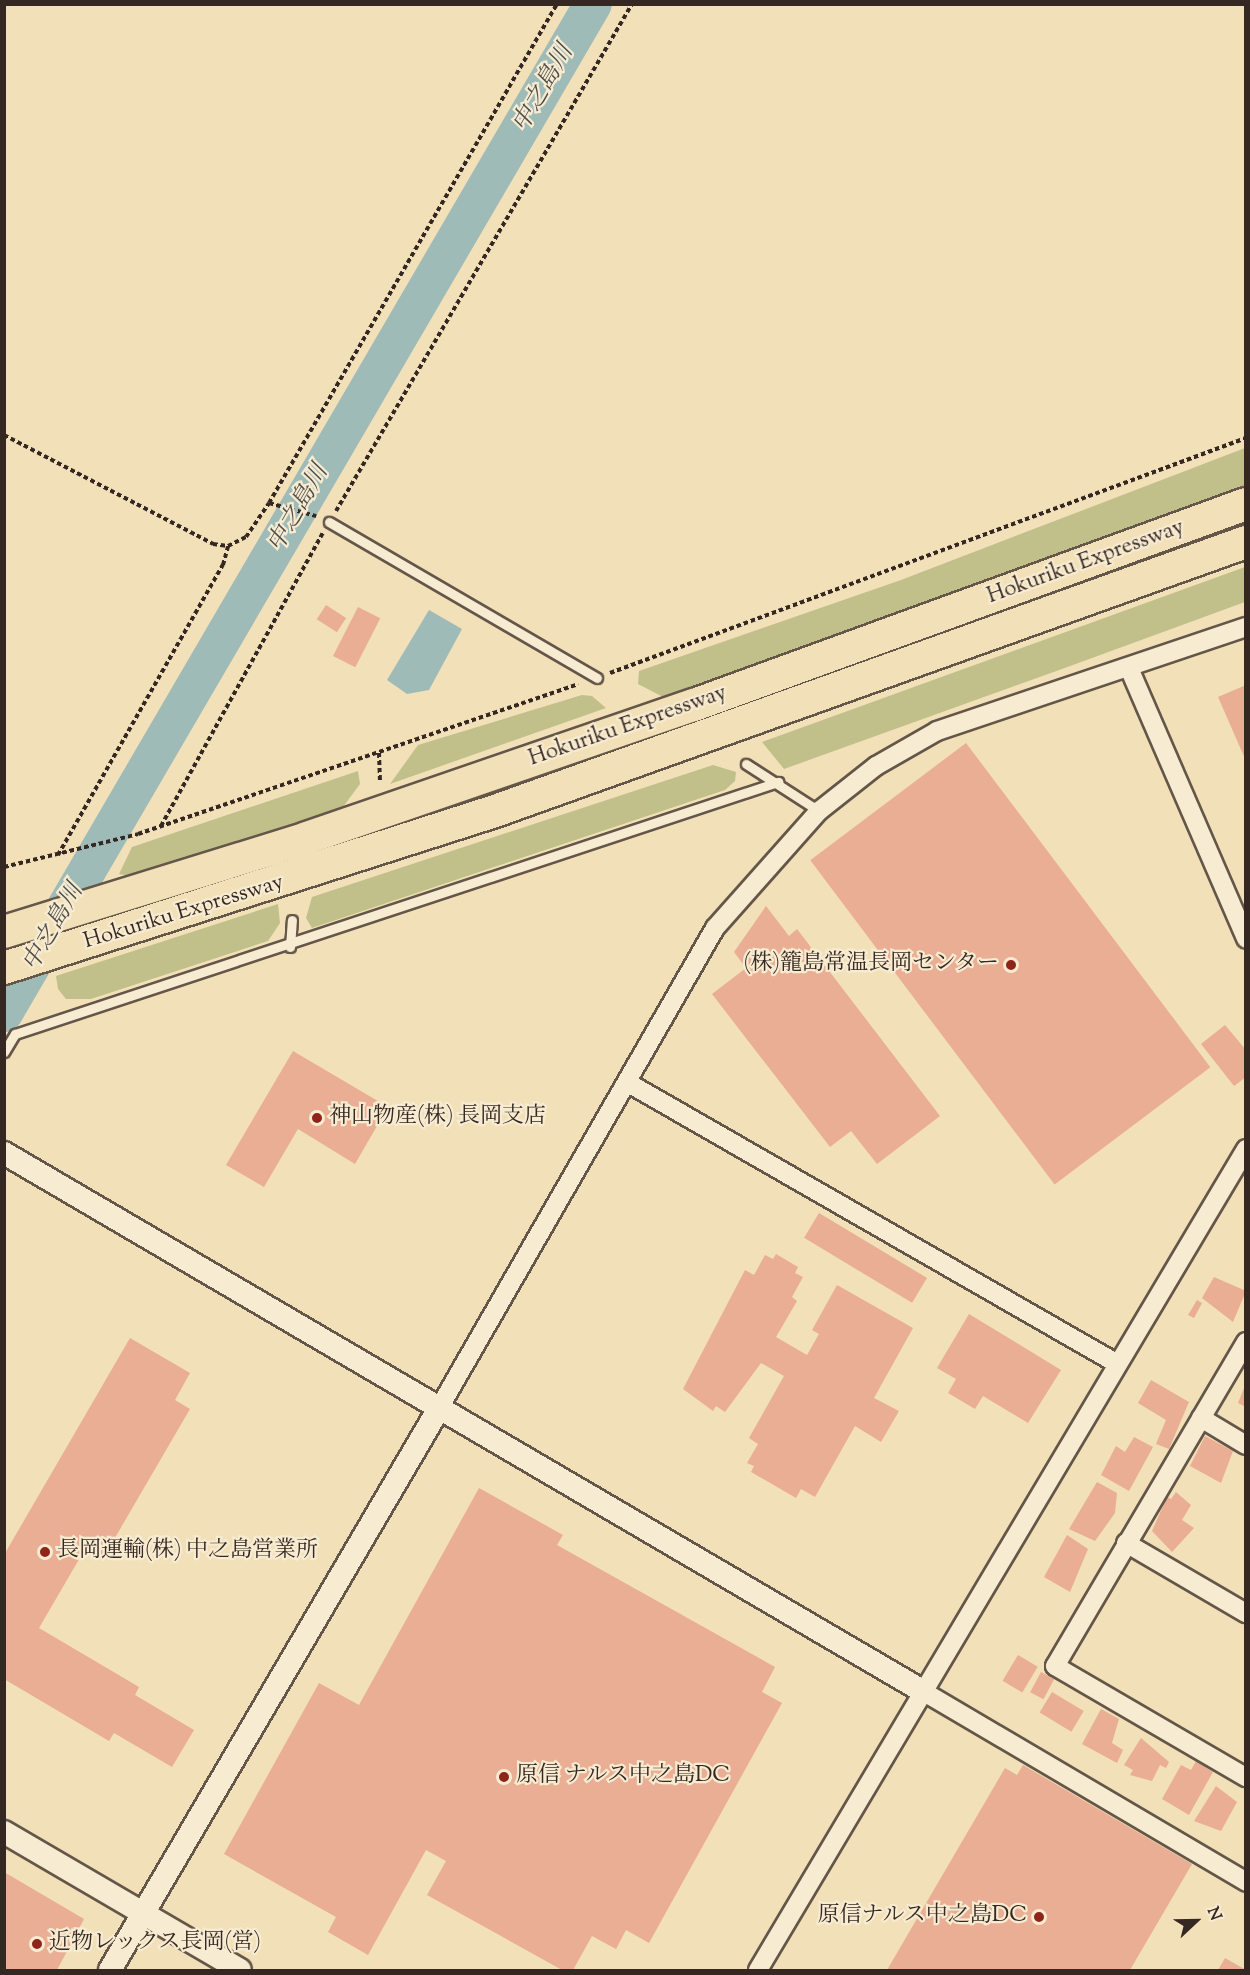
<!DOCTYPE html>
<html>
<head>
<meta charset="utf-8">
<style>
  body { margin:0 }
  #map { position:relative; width:1250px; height:1975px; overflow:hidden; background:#f2e0b8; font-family:"Sorts Mill Goudy","Noto Serif JP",serif }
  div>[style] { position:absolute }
  .green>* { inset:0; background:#c1c08a }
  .water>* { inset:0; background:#9ebbb8 }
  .river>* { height:38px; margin:-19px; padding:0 19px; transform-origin:19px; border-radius:19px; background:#9ebbb8 }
  .building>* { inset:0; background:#e9ae93; transform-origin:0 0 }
  .path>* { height:4px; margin-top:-2px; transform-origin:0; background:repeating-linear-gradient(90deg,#352822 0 4.5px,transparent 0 7.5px) }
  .roads { filter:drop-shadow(2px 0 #645648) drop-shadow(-2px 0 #645648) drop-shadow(0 2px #645648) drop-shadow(0 -2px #645648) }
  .service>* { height:9px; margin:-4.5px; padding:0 4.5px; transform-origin:4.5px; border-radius:4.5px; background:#f7ebd1 }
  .minor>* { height:18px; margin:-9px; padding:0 9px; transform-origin:9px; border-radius:9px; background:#f7ebd1 }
  .tertiary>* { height:22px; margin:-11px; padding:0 11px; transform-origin:11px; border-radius:11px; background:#f7ebd1 }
  .motorway>* { height:32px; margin:-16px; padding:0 16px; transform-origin:16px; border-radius:16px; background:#f2e0b8 }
  .dots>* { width:16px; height:16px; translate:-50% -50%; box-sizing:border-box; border:3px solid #f7ebd1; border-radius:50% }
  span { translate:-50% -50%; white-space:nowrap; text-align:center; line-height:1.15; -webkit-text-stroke:4.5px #f7ebd1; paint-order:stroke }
  .street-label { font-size:22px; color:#352822 }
  .poi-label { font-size:22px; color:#352822 }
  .right { translate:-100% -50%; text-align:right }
  .left { translate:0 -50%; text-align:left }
  .water-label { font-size:24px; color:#4f4d48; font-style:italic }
  .frame { position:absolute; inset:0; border:6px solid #352822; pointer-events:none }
  .north { position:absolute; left:1166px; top:1891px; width:60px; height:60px; -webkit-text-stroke:4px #f7ebd1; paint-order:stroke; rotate:68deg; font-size:16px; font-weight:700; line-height:24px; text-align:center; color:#352822 }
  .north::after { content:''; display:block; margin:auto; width:21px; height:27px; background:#352822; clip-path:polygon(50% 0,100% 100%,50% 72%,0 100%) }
</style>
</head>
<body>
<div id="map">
  <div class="green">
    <i style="clip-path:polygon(1245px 448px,1245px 487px,663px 697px,638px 684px,639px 671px,901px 580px)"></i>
    <i style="clip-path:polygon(1245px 567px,1245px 602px,1062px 669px,784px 769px,762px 742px)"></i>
    <i style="clip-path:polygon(582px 695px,592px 696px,606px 708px,390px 784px,418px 745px)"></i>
    <i style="clip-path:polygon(713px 765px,736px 772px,735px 781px,725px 790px,312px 928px,306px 918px,312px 897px)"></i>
    <i style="clip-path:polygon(358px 771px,360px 784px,340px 811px,135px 877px,119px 874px,132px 847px)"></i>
    <i style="clip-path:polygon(278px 904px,280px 923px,268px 941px,91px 999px,66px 999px,58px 989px,56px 976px)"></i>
  </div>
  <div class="water">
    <i style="clip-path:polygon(429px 610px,462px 629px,429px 690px,407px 694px,387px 680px)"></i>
  </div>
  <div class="river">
    <i style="left:4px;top:1013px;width:1168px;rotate:-59.73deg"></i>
  </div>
  <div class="building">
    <i style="left:326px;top:605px;width:24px;height:17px;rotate:33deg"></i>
    <i style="left:358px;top:607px;width:25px;height:55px;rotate:27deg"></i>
    <i style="clip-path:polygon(1246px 685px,1246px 761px,1218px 697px)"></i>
    <i style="left:966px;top:743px;width:406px;height:195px;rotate:53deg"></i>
    <i style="clip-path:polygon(766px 906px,789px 936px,797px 929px,940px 1116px,877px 1164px,851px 1131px,830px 1147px,712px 994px,746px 968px,734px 952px)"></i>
    <i style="clip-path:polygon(1225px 1025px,1246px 1050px,1246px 1077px,1234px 1086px,1201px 1044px)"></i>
    <i style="clip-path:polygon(293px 1051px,388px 1107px,355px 1164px,298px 1129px,264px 1187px,226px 1165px)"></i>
    <i style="left:819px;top:1213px;width:126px;height:29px;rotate:31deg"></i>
    <i style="clip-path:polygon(776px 1254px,798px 1267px,795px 1273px,803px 1277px,792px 1297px,797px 1301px,776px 1337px,807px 1355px,819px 1334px,812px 1330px,837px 1285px,913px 1328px,874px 1398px,899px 1411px,881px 1442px,855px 1426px,815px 1497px,801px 1489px,796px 1498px,751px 1472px,754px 1466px,747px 1463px,758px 1444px,749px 1438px,784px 1376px,761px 1363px,725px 1412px,716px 1406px,713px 1411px,683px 1389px,745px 1270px,754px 1275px,765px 1255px,773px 1259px)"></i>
    <i style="clip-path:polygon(1214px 1277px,1246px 1291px,1233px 1322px,1202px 1298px)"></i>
    <i style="clip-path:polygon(1197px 1300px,1202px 1303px,1194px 1318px,1188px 1315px)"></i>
    <i style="clip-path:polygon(969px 1314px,1061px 1370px,1028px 1423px,983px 1396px,975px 1409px,948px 1393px,956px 1379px,937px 1368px)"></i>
    <i style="clip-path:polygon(130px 1338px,190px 1373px,175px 1400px,190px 1409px,102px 1560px,85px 1549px,39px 1628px,139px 1687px,135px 1695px,194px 1730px,172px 1767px,114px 1733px,109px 1741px,4px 1679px,4px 1555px)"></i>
    <i style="clip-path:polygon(1151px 1380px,1189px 1402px,1169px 1449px,1156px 1444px,1166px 1420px,1138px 1403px)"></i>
    <i style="clip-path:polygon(1246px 1383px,1246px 1407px,1238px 1403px)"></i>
    <i style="clip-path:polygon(1205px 1436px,1233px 1451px,1221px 1483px,1190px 1466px)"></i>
    <i style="clip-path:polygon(1134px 1437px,1153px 1447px,1129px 1491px,1101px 1475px,1116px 1446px,1125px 1452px)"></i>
    <i style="clip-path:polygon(1097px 1482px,1117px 1493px,1115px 1513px,1095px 1541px,1069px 1529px)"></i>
    <i style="clip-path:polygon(479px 1488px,563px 1535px,557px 1545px,775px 1667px,762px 1692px,782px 1703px,649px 1943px,626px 1930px,616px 1949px,592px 1936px,573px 1970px,562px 1970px,427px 1895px,446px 1861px,426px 1850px,368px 1955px,328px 1932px,336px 1917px,224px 1854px,319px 1683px,359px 1705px)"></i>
    <i style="clip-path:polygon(1176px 1492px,1191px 1505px,1182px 1520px,1194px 1528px,1172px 1552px,1152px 1531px,1167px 1497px,1171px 1499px)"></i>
    <i style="clip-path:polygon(1067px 1535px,1088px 1549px,1070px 1592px,1044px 1577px)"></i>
    <i style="left:1018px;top:1655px;width:23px;height:30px;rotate:31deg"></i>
    <i style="left:1041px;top:1672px;width:15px;height:23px;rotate:28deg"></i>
    <i style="left:1052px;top:1692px;width:37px;height:24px;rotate:31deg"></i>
    <i style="clip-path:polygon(1101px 1709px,1119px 1719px,1112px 1743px,1123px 1750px,1117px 1763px,1082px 1744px)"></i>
    <i style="clip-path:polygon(1141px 1738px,1169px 1762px,1166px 1768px,1160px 1765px,1152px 1781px,1130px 1775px,1133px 1770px,1124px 1765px)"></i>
    <i style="clip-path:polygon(1196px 1761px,1213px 1772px,1189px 1815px,1162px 1799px,1181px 1765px,1191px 1770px)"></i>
    <i style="clip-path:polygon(1023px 1765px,1192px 1864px,1130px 1970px,887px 1970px,1005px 1768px,1017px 1775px)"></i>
    <i style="clip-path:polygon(1216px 1786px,1237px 1802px,1221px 1831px,1194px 1821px)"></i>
    <i style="clip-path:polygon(4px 1872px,84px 1919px,57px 1970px,4px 1970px)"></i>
    <i style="clip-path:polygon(1225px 1958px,1246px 1970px,1218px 1970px)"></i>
  </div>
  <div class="path">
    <i style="left:4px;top:435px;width:236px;rotate:27.5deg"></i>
    <i style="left:213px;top:544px;width:15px;rotate:8deg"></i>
    <i style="left:228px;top:546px;width:20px;rotate:-27deg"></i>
    <i style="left:246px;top:537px;width:41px;rotate:-55.9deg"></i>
    <i style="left:269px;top:503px;width:49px;rotate:15.5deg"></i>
    <i style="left:269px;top:503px;width:576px;rotate:-60.01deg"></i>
    <i style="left:336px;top:511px;width:587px;rotate:-59.72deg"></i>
    <i style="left:610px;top:673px;width:678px;rotate:-20.28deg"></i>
    <i style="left:379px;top:753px;width:27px;rotate:88deg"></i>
    <i style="left:161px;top:826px;width:335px;rotate:-61.1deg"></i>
    <i style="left:58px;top:855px;width:334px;rotate:-60.4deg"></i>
    <i style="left:223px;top:565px;width:20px;rotate:-75deg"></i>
    <i style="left:4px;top:867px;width:138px;rotate:-13.8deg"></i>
    <i style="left:138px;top:834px;width:465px;rotate:-18.8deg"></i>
  </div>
  <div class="roads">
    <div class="service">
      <i style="left:329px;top:522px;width:310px;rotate:30.2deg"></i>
      <i style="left:746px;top:764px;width:87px;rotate:32.8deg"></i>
      <i style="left:290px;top:947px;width:27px;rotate:-86deg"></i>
      <i style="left:4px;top:1052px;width:21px;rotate:-59deg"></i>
      <i style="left:15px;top:1034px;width:804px;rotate:-18.28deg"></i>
    </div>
    <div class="minor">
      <i style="left:1129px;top:668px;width:295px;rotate:66.6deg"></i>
      <i style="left:630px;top:1084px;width:560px;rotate:29.86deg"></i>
      <i style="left:1246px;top:1342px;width:376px;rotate:120.5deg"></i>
      <i style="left:1055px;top:1666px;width:221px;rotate:30.2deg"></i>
      <i style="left:438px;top:1410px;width:556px;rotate:-60.11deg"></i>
      <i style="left:715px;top:928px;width:157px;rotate:-48.4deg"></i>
      <i style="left:819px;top:811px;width:73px;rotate:-38.3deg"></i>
      <i style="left:876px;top:766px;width:70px;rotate:-29.8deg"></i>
      <i style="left:937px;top:731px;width:326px;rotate:-18.6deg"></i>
      <i style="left:1201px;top:1418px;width:52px;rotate:31deg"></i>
      <i style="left:1126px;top:1543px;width:139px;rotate:30.3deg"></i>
      <i style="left:924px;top:1692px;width:374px;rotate:30.5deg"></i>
      <i style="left:758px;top:1970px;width:955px;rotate:-59.27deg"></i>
    </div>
    <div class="tertiary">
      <i style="left:4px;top:1153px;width:1066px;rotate:30.36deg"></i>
      <i style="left:4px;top:1832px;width:273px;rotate:30.3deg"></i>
      <i style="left:110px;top:1970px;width:649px;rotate:-59.64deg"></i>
    </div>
    <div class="motorway">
      <i style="left:4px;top:932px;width:317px;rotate:-17.2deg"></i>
      <i style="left:307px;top:838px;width:409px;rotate:-19deg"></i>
      <i style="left:694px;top:705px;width:587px;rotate:-20.01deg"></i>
      <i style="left:4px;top:968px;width:515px;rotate:-17.73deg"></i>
      <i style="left:495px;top:811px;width:798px;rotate:-19.71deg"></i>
    </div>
  </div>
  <div class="dots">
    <i style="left:1011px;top:965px;background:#8f2418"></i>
    <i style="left:317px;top:1118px;background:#8f2418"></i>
    <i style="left:45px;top:1552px;background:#8f2418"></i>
    <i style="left:504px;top:1777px;background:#8f2418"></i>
    <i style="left:1039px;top:1917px;background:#8f2418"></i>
    <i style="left:37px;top:1944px;background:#8f2418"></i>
  </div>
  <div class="street-label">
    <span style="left:1086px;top:563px;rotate:-20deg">Hokuriku Expressway</span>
    <span style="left:628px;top:727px;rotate:-19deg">Hokuriku Expressway</span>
    <span style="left:184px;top:913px;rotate:-17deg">Hokuriku Expressway</span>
  </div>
  <div class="poi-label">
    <span class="right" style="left:999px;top:965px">(株)籠島常温長岡センター</span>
    <span class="left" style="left:329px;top:1118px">神山物産(株) 長岡支店</span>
    <span class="left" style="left:57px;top:1552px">長岡運輸(株) 中之島営業所</span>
    <span class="left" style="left:516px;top:1777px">原信 ナルス中之島DC</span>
    <span class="right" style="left:1027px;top:1917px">原信ナルス中之島DC</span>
    <span class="left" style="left:49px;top:1944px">近物レックス長岡(営)</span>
  </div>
  <div class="water-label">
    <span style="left:544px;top:89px;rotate:-60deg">中之島川</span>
    <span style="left:299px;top:509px;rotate:-60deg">中之島川</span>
    <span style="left:54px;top:928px;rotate:-60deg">中之島川</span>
  </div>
  <div class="frame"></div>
  <div class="north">N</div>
</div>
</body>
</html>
